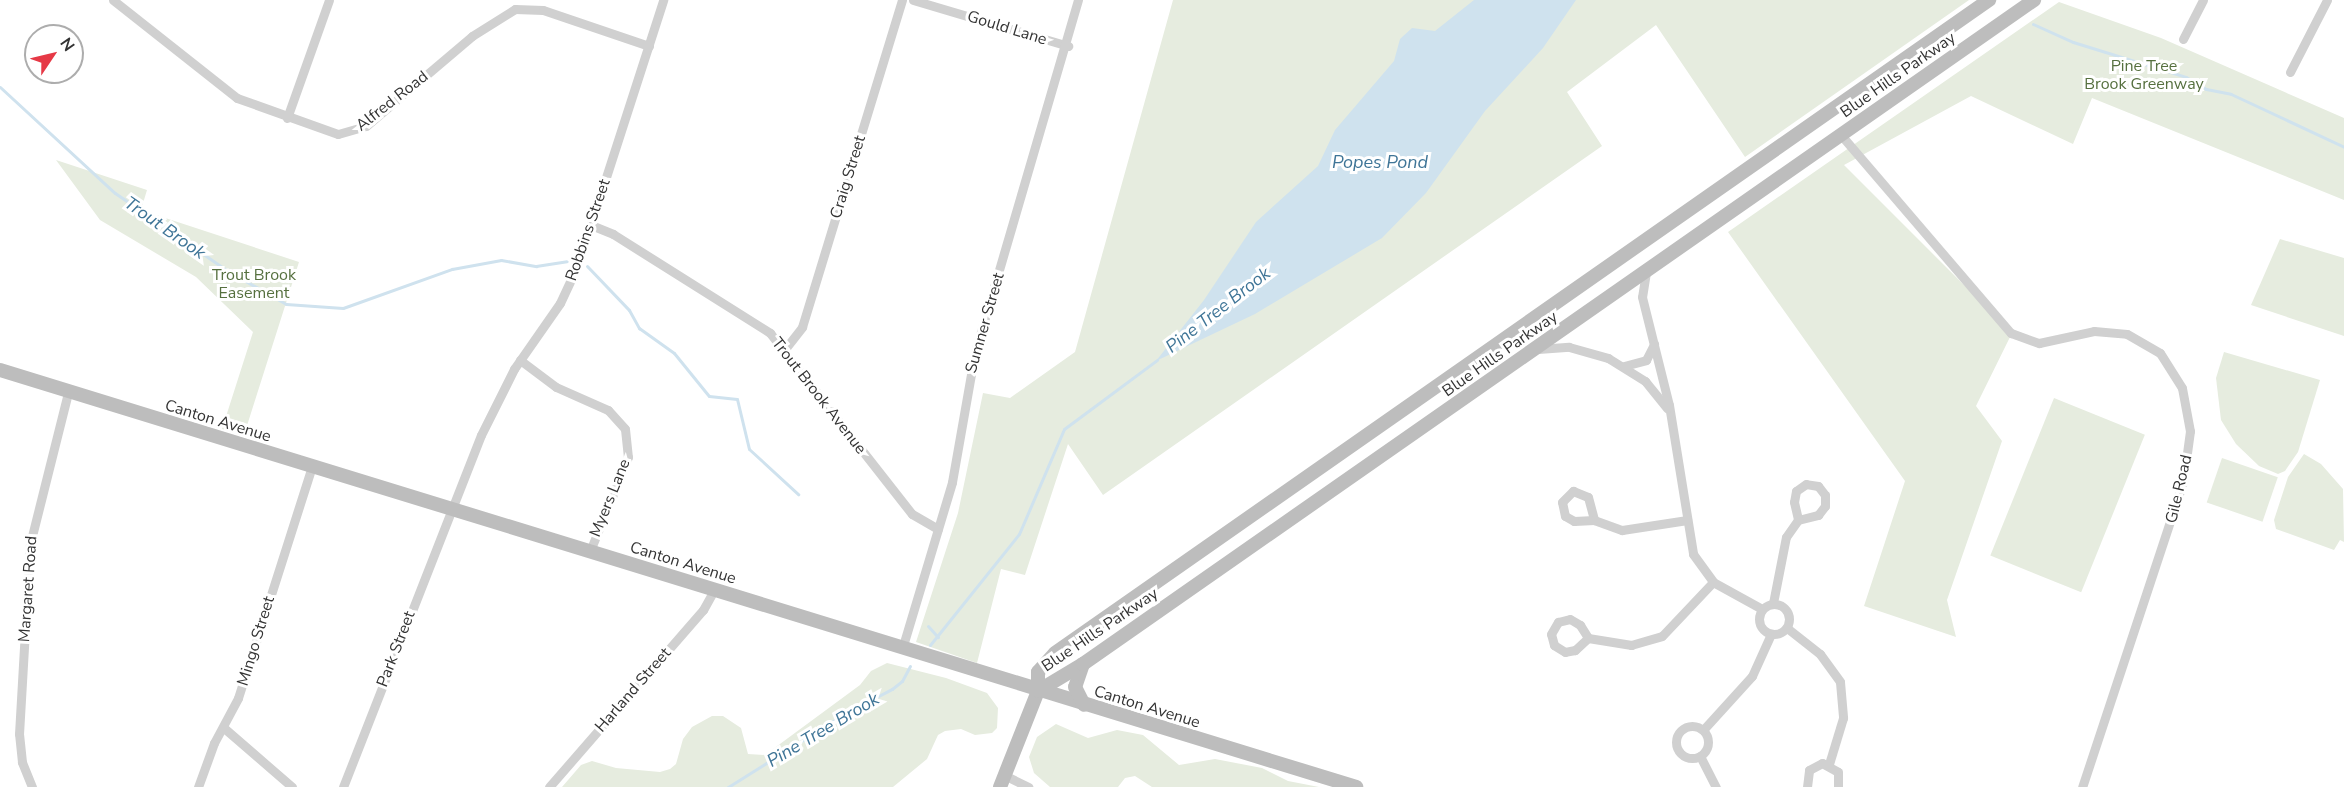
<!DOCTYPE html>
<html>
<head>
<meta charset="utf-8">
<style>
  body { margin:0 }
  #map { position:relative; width:2344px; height:787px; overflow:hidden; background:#fff; font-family:"Nunito Sans",sans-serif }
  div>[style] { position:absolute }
  .green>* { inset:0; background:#e6ecdf; transform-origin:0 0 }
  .water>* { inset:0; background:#cfe2ee }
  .stream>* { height:3px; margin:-1.5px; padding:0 1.5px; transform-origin:1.5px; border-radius:1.5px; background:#cfe2ee }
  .street>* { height:9px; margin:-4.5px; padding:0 4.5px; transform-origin:4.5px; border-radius:4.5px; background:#d0d0d0 }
  .street>.ring { margin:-4.5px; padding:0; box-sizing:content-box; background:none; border:9px solid #d0d0d0; border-radius:50% }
  .secondary>* { height:14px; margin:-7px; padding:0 7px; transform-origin:7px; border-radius:7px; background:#bdbdbd }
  span { translate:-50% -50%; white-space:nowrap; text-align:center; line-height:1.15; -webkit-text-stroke:6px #fff; paint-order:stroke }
  .street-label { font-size:16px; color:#333 }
  .park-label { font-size:16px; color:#56703f }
  .water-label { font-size:18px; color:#3f7597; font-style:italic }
  .north { position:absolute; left:24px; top:24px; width:60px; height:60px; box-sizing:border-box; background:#fff; border:2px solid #adadad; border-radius:50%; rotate:55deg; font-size:16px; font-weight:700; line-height:24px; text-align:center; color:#333 }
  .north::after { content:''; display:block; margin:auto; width:21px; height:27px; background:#e63946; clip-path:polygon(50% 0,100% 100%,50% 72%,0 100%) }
</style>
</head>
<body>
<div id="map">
  <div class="green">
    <i style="clip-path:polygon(1173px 0,1969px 0,1745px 157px,1656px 25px,1567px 92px,1602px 146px,1103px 495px,1068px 444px,1025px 575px,1001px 569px,977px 663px,916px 642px,958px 513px,983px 393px,1010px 398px,1075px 352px)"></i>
    <i style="clip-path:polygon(2059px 2px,2161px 38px,2344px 118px,2344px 200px,2092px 98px,2073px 144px,1971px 96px,1844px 165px,2012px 333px,1976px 406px,2002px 441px,1947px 600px,1956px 637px,1864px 606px,1905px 481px,1728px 232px)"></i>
    <i style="clip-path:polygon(56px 160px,147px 190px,141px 210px,299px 262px,244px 435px,222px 429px,253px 332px,196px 277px,100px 220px)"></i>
    <i style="clip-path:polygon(2280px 239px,2344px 258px,2344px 336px,2251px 305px)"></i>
    <i style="clip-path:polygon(2224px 352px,2320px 380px,2298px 452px,2285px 471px,2278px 474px,2259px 466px,2236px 444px,2221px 420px,2216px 378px)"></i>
    <i style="left:2054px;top:398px;width:98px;height:170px;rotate:22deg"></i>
    <i style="clip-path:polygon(2304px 454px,2321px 464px,2343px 489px,2344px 542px,2340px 540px,2334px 550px,2276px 529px,2274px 520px,2288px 477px)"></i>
    <i style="left:2222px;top:458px;width:59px;height:47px;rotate:19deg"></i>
    <i style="clip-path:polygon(887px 663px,946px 678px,987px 693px,998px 708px,997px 728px,992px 733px,975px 735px,961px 729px,945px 731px,938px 735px,927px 759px,893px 787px,562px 787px,581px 765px,592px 761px,616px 768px,660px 772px,670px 769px,676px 764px,683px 739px,692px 727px,712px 716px,723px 716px,741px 728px,748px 754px,765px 755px,860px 685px,871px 671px)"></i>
    <i style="clip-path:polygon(1056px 724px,1088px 738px,1117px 730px,1143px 735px,1179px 765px,1215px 759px,1262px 768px,1288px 781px,1319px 787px,1152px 787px,1135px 776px,1125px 778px,1118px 787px,1050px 787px,1034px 773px,1029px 757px,1037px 737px)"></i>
  </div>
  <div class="water">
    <i style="clip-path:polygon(1474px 0,1576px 0,1543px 48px,1485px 111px,1426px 193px,1382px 238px,1255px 314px,1156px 361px,1204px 300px,1256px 222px,1318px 166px,1335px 130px,1394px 61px,1400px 39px,1412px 28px,1435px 31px)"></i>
  </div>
  <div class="stream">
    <i style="left:2033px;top:24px;width:44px;rotate:24.2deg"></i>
    <i style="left:2073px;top:42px;width:118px;rotate:17.2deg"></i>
    <i style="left:2186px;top:77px;width:23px;rotate:31deg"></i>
    <i style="left:2206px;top:89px;width:25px;rotate:11deg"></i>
    <i style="left:2231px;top:94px;width:125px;rotate:25.1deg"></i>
    <i style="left:0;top:87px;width:156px;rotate:42.7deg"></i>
    <i style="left:115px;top:193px;width:135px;rotate:34.7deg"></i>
    <i style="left:226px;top:270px;width:69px;rotate:29.5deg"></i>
    <i style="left:286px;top:304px;width:57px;rotate:4deg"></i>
    <i style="left:343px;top:308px;width:116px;rotate:-19.7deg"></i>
    <i style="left:452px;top:269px;width:50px;rotate:-10.4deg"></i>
    <i style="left:501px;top:260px;width:36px;rotate:10deg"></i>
    <i style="left:536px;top:266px;width:31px;rotate:-9deg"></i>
    <i style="left:587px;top:266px;width:61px;rotate:46.3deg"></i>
    <i style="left:629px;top:310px;width:21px;rotate:61deg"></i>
    <i style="left:639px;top:328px;width:43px;rotate:35.5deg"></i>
    <i style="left:674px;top:353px;width:55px;rotate:50.9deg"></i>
    <i style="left:709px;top:396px;width:28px;rotate:6deg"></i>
    <i style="left:737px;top:399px;width:51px;rotate:76.5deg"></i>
    <i style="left:749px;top:449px;width:67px;rotate:42.6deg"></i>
    <i style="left:928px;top:626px;width:15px;rotate:48deg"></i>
    <i style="left:930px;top:645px;width:142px;rotate:-51.3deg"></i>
    <i style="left:1019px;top:534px;width:114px;rotate:-66.8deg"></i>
    <i style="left:1064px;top:429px;width:116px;rotate:-36.6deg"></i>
    <i style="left:728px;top:787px;width:139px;rotate:-32.1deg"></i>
    <i style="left:846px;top:713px;width:52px;rotate:-27.6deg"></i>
    <i style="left:892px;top:689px;width:13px;rotate:-39deg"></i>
    <i style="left:902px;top:681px;width:17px;rotate:-62deg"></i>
  </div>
  <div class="street">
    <i style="left:113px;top:0;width:158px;rotate:38.3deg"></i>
    <i style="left:237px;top:98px;width:107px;rotate:19.6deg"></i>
    <i style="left:338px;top:134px;width:29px;rotate:-16deg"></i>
    <i style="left:366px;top:126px;width:139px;rotate:-40.3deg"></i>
    <i style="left:472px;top:36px;width:51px;rotate:-32.1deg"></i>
    <i style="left:515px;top:9px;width:28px;rotate:2deg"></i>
    <i style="left:543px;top:10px;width:112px;rotate:18.8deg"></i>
    <i style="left:913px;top:0;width:162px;rotate:16.5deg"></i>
    <i style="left:2183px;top:39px;width:44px;rotate:-62.9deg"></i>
    <i style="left:2290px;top:72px;width:81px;rotate:-62.8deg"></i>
    <i style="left:287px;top:118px;width:125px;rotate:-70.4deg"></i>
    <i style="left:1841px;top:135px;width:261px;rotate:49.4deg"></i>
    <i style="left:2011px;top:333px;width:30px;rotate:20deg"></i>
    <i style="left:2039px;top:343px;width:56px;rotate:-12.3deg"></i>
    <i style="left:2094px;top:331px;width:33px;rotate:5deg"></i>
    <i style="left:2127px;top:334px;width:38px;rotate:30deg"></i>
    <i style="left:2160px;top:353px;width:41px;rotate:57.8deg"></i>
    <i style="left:2182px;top:388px;width:44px;rotate:79.5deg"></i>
    <i style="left:2190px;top:431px;width:51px;rotate:97.8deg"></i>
    <i style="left:2183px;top:482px;width:321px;rotate:108.3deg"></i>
    <i style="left:591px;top:225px;width:24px;rotate:22deg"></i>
    <i style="left:613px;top:234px;width:186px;rotate:32.2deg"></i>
    <i style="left:770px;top:333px;width:230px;rotate:51.9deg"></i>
    <i style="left:912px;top:514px;width:30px;rotate:30deg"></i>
    <i style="left:1646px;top:272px;width:25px;rotate:99deg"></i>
    <i style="left:1642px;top:297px;width:111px;rotate:76deg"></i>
    <i style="left:1669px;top:405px;width:151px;rotate:80.8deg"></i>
    <i style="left:1693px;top:554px;width:34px;rotate:54deg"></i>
    <i style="left:1713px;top:582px;width:56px;rotate:28.9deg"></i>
    <i style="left:785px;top:349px;width:28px;rotate:-52deg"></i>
    <i style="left:802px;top:327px;width:342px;rotate:-73deg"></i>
    <i style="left:1538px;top:349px;width:31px;rotate:-4deg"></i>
    <i style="left:1569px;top:347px;width:41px;rotate:15.8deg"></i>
    <i style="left:1608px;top:358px;width:44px;rotate:31.9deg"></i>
    <i style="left:1645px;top:381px;width:35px;rotate:51deg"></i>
    <i style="left:520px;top:360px;width:45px;rotate:36.9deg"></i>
    <i style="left:556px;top:387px;width:57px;rotate:23.9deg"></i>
    <i style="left:608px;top:410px;width:25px;rotate:48deg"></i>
    <i style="left:625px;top:429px;width:28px;rotate:84deg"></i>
    <i style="left:628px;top:457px;width:101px;rotate:112deg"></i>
    <i style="left:1624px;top:366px;width:23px;rotate:-15deg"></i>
    <i style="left:1646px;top:360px;width:18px;rotate:-63deg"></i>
    <i style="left:1573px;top:491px;width:16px;rotate:22deg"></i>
    <i style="left:1588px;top:497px;width:24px;rotate:75deg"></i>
    <i style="left:1594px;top:520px;width:20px;rotate:177deg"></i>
    <i style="left:1574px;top:521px;width:10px;rotate:-151deg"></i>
    <i style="left:1565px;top:516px;width:14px;rotate:-102deg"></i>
    <i style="left:1562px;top:502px;width:16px;rotate:-45deg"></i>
    <i style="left:1594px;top:520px;width:30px;rotate:20deg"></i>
    <i style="left:1622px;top:530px;width:66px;rotate:-8.7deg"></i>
    <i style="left:1773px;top:603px;width:67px;rotate:-78.9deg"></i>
    <i style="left:1786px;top:537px;width:21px;rotate:-55deg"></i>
    <i style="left:1798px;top:520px;width:21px;rotate:-14deg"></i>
    <i style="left:1818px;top:515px;width:11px;rotate:-52deg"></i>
    <i style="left:1825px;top:506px;width:11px;rotate:-90deg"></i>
    <i style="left:1825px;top:495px;width:11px;rotate:-128deg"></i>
    <i style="left:1818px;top:486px;width:12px;rotate:-171deg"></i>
    <i style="left:1806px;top:484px;width:12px;rotate:145deg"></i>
    <i style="left:1796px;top:491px;width:11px;rotate:100deg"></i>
    <i style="left:1794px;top:502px;width:18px;rotate:77deg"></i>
    <i class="ring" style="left:1759px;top:604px;width:21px;height:21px"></i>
    <i style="left:1570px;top:619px;width:12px;rotate:31deg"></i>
    <i style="left:1580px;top:625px;width:15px;rotate:58deg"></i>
    <i style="left:1588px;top:638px;width:18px;rotate:137deg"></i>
    <i style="left:1575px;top:650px;width:10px;rotate:169deg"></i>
    <i style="left:1565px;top:652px;width:13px;rotate:-148deg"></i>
    <i style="left:1554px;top:645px;width:11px;rotate:-105deg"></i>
    <i style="left:1551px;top:634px;width:14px;rotate:-60deg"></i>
    <i style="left:1558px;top:622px;width:12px;rotate:-14deg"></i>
    <i style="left:1787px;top:628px;width:42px;rotate:38.2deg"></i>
    <i style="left:1820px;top:654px;width:34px;rotate:54deg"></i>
    <i style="left:1840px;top:682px;width:36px;rotate:85deg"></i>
    <i style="left:1843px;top:718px;width:48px;rotate:106.9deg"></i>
    <i style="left:1588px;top:638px;width:44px;rotate:9.2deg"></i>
    <i style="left:1631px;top:645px;width:32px;rotate:-16deg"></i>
    <i style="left:1662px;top:636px;width:74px;rotate:-46.6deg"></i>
    <i style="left:902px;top:649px;width:174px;rotate:-73.3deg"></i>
    <i style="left:952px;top:482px;width:132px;rotate:-80deg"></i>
    <i style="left:975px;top:352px;width:367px;rotate:-73.7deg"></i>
    <i class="ring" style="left:1676px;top:726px;width:23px;height:23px"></i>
    <i style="left:224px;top:728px;width:90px;rotate:40.9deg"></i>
    <i style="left:1703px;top:730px;width:73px;rotate:-47.8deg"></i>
    <i style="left:1752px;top:676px;width:46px;rotate:-65.7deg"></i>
    <i style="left:1700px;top:756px;width:35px;rotate:63deg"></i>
    <i style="left:1006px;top:776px;width:25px;rotate:26deg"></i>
    <i style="left:32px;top:787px;width:27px;rotate:-112deg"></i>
    <i style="left:22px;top:762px;width:28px;rotate:-96deg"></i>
    <i style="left:19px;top:734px;width:190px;rotate:-86.7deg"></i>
    <i style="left:30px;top:544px;width:156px;rotate:-75.9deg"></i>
    <i style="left:198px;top:787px;width:47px;rotate:-70deg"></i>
    <i style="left:214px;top:743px;width:51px;rotate:-61.9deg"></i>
    <i style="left:238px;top:698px;width:244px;rotate:-72.3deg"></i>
    <i style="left:343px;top:787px;width:378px;rotate:-68.6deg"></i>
    <i style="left:481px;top:435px;width:74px;rotate:-63.4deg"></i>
    <i style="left:514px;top:369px;width:80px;rotate:-55.1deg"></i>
    <i style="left:560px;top:303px;width:40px;rotate:-65deg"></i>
    <i style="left:577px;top:267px;width:281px;rotate:-72.1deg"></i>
    <i style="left:549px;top:787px;width:235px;rotate:-49deg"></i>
    <i style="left:703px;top:610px;width:23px;rotate:-61deg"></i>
    <i style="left:1807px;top:787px;width:17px;rotate:-83deg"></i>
    <i style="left:1809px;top:770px;width:15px;rotate:-28deg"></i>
    <i style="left:1822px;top:763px;width:18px;rotate:29deg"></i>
    <i style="left:1838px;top:772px;width:15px;rotate:90deg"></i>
  </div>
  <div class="secondary">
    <i style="left:0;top:370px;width:1419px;rotate:17.09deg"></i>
    <i style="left:1083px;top:664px;width:24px;rotate:109deg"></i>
    <i style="left:1075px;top:687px;width:20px;rotate:63deg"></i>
    <i style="left:1038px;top:691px;width:52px;rotate:-31deg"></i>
    <i style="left:1083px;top:664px;width:1160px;rotate:-34.92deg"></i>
    <i style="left:1000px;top:787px;width:103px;rotate:-68.4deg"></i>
    <i style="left:1038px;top:691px;width:19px;rotate:-90deg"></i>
    <i style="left:1038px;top:672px;width:25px;rotate:-48deg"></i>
    <i style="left:1055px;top:653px;width:1140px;rotate:-34.96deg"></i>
  </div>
  <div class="street-label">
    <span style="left:1007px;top:28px;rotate:17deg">Gould Lane</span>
    <span style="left:1898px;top:75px;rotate:-35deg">Blue Hills Parkway</span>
    <span style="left:392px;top:101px;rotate:-38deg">Alfred Road</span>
    <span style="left:848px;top:177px;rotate:-73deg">Craig Street</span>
    <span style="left:588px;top:230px;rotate:-71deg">Robbins Street</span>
    <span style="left:985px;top:323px;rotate:-74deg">Sumner Street</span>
    <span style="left:1500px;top:354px;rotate:-35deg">Blue Hills Parkway</span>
    <span style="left:819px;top:396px;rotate:52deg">Trout Brook Avenue</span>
    <span style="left:218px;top:421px;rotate:17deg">Canton Avenue</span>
    <span style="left:2179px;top:489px;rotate:-77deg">Gile Road</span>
    <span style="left:610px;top:498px;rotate:-68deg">Myers Lane</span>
    <span style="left:683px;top:563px;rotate:17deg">Canton Avenue</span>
    <span style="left:28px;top:589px;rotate:-86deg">Margaret Road</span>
    <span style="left:1100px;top:630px;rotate:-34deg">Blue Hills Parkway</span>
    <span style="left:256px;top:641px;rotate:-73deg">Mingo Street</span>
    <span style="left:396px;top:649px;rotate:-69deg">Park Street</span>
    <span style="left:633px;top:690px;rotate:-49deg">Harland Street</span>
    <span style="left:1147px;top:707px;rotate:17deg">Canton Avenue</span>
  </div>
  <div class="park-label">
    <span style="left:2144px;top:75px">Pine Tree<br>Brook Greenway</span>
    <span style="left:254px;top:284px">Trout Brook<br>Easement</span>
  </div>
  <div class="water-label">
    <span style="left:1380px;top:162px">Popes Pond</span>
    <span style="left:165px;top:228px;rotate:35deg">Trout Brook</span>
    <span style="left:1218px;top:310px;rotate:-38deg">Pine Tree Brook</span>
    <span style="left:823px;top:730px;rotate:-31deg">Pine Tree Brook</span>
  </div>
  <div class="north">N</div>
</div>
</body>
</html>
